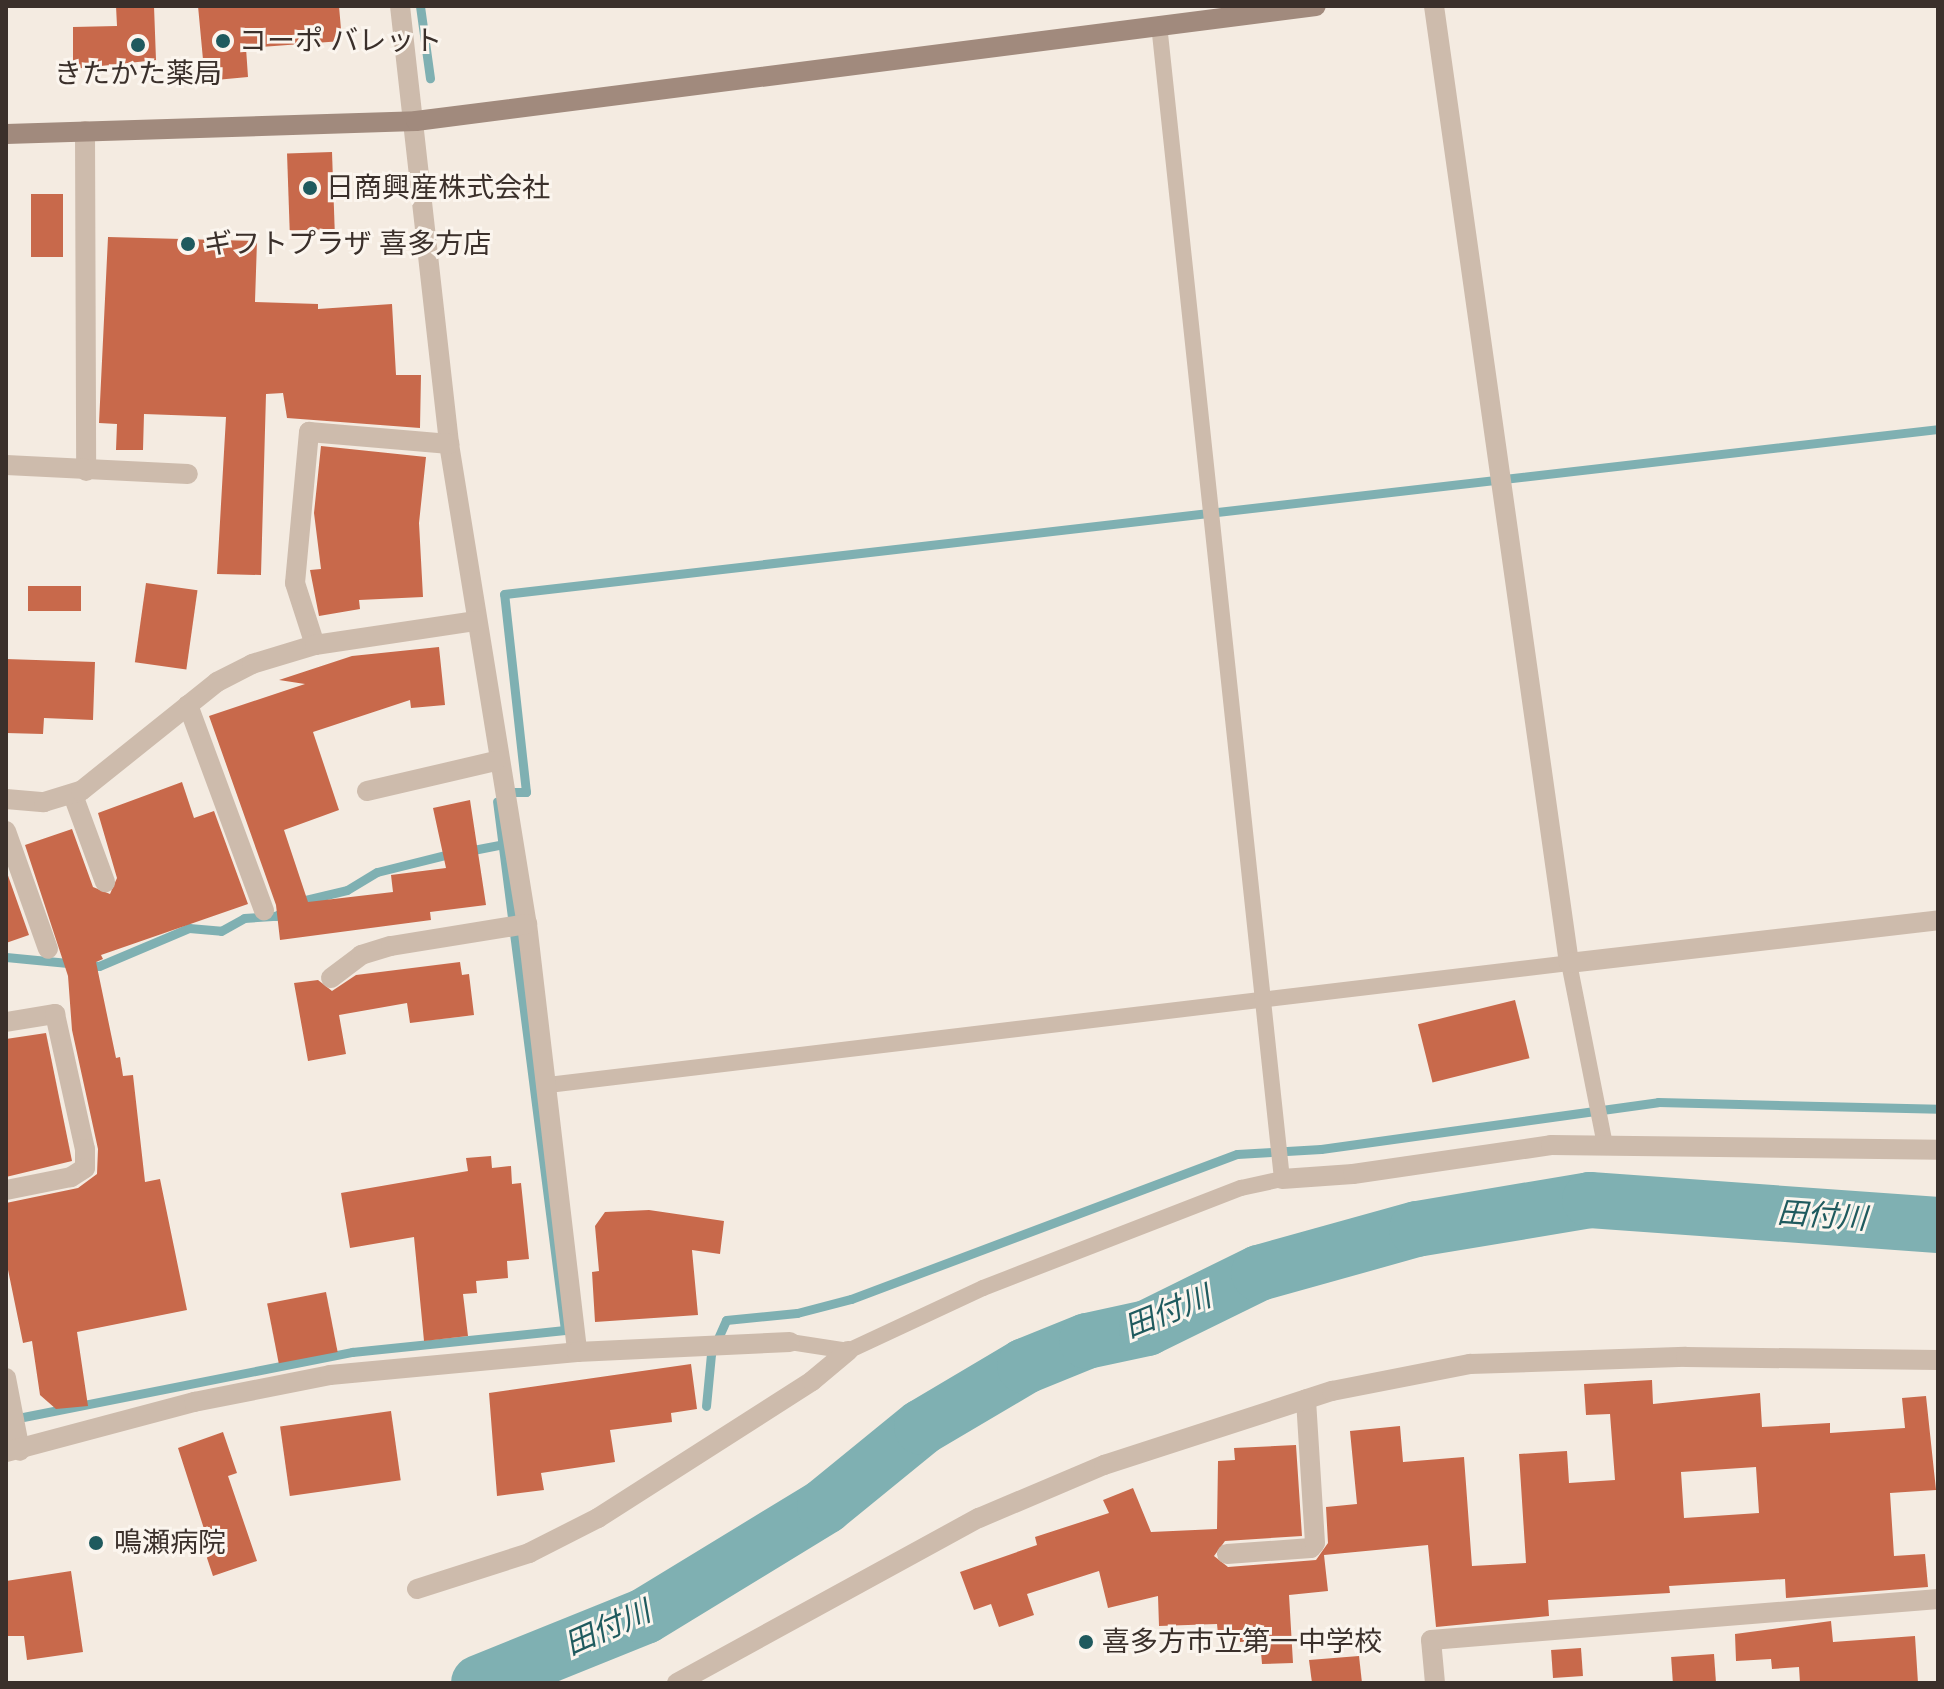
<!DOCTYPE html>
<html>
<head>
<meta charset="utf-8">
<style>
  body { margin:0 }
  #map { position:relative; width:1944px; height:1689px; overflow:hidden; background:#f4ebe1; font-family:"Varela Round","Noto Sans JP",sans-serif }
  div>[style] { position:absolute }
  .stream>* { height:9px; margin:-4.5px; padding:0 4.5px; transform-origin:4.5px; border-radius:4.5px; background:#7fb0b2 }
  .river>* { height:56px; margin:-28px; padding:0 28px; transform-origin:28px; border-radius:28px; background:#7fb0b2 }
  .building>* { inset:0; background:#c8694b; transform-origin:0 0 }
  .lane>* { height:16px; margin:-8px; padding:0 8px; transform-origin:8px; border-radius:8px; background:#cdbbac }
  .street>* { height:20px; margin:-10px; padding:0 10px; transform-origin:10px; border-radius:10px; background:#cdbbac }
  .secondary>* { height:20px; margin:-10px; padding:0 10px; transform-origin:10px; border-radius:10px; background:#a18a7d }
  .dots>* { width:22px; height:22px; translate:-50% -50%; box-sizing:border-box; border:4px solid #fbf5ee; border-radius:50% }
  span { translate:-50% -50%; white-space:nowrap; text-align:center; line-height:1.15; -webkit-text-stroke:6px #fbf5ee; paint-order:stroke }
  .poi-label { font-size:28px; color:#3b302b }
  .left { translate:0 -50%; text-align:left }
  .water-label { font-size:30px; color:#1f5a5e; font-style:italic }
  .frame { position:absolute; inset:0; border:8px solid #3b302b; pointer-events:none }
</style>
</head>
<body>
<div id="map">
  <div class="stream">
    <i style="left:420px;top:6px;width:73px;rotate:82.1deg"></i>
    <i style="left:506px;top:792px;width:20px"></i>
    <i style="left:526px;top:792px;width:199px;rotate:-96.3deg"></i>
    <i style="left:504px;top:594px;width:1443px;rotate:-6.56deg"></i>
    <i style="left:468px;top:851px;width:36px;rotate:-11deg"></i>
    <i style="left:297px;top:902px;width:51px;rotate:-13.5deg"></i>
    <i style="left:347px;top:890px;width:35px;rotate:-31deg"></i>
    <i style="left:377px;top:872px;width:78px;rotate:-14deg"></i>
    <i style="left:6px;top:957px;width:93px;rotate:5.5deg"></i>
    <i style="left:99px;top:966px;width:98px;rotate:-22.9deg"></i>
    <i style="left:189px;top:928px;width:32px;rotate:5deg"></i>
    <i style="left:221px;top:931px;width:26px;rotate:-29deg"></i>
    <i style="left:244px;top:918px;width:32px;rotate:-4deg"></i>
    <i style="left:276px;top:916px;width:10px;rotate:-37deg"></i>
    <i style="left:706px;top:1406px;width:52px;rotate:-84.5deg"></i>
    <i style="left:711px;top:1354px;width:37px;rotate:-66deg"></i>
    <i style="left:726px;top:1320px;width:71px;rotate:-5.6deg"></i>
    <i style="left:797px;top:1313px;width:56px;rotate:-14.5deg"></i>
    <i style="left:851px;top:1299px;width:412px;rotate:-20.6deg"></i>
    <i style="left:1237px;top:1154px;width:84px;rotate:-3.4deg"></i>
    <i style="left:1321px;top:1149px;width:340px;rotate:-7.9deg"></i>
    <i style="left:1658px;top:1102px;width:280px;rotate:1.4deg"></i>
    <i style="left:13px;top:1419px;width:346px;rotate:-11.2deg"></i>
    <i style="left:352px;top:1352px;width:214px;rotate:-5.9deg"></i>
    <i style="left:565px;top:1330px;width:533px;rotate:-97.32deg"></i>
  </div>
  <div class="river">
    <i style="left:479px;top:1683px;width:179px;rotate:-22deg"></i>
    <i style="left:645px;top:1616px;width:211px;rotate:-31.4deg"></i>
    <i style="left:825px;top:1506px;width:125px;rotate:-39.2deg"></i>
    <i style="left:922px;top:1427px;width:120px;rotate:-30.6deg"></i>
    <i style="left:1025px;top:1366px;width:67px;rotate:-22deg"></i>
    <i style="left:1087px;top:1341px;width:61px;rotate:-12.2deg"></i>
    <i style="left:1147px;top:1328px;width:125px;rotate:-26.2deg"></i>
    <i style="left:1259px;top:1273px;width:164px;rotate:-15.6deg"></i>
    <i style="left:1417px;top:1229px;width:175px;rotate:-9.5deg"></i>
    <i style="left:1590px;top:1200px;width:349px;rotate:4.1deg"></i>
  </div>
  <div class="building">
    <i style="clip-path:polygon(116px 6px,154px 6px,156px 60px,73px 69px,73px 27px,117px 26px)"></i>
    <i style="clip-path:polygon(198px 6px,339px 6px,342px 41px,246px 48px,248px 77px,205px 81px)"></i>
    <i style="left:332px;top:152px;width:77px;height:45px;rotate:88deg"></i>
    <i style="left:31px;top:194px;width:32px;height:63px"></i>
    <i style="clip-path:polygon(108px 237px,257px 241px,255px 302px,318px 304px,318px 309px,392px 304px,396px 375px,421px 375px,420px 428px,287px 418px,283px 393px,266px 394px,261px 575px,217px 574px,226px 417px,144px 414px,143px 450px,116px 450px,117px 424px,99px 423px)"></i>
    <i style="clip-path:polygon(321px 446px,426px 457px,419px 523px,423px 597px,359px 600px,360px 609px,319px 616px,310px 570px,321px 569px,314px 513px)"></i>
    <i style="left:146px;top:583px;width:52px;height:80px;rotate:8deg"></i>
    <i style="left:28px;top:586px;width:53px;height:25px"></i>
    <i style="clip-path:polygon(439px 647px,445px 705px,411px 708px,410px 700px,313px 732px,339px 810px,284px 830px,308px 902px,393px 892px,391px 875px,446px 868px,433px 808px,470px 800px,486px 905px,430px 912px,431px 920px,280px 940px,276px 905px,209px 716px,305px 684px,279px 680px,352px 656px)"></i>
    <i style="clip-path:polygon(6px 659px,95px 662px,93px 720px,44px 718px,43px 734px,6px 733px)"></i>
    <i style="clip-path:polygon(182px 782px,194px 818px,214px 811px,248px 904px,101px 955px,103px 959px,96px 962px,116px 1058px,120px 1057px,123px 1076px,133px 1075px,145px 1182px,160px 1179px,187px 1310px,77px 1332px,88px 1406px,56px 1409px,40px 1395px,32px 1341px,23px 1343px,6px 1260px,6px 1203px,78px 1188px,97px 1174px,98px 1149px,72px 1030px,68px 976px,25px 845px,72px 829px,93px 887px,110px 894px,117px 878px,98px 813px)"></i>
    <i style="clip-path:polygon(6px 870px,29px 935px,6px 943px)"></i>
    <i style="clip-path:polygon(460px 962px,462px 975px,469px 974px,474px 1015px,410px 1023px,407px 1003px,339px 1015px,346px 1054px,308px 1061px,294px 983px,318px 980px,332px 991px,356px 975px)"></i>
    <i style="left:1515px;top:1000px;width:60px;height:100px;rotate:76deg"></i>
    <i style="clip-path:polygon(46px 1033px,72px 1161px,6px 1177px,6px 1039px)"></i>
    <i style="clip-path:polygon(491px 1156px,492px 1168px,511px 1166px,512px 1184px,521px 1183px,529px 1259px,507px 1261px,508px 1278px,476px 1281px,477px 1293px,463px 1294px,468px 1336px,424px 1341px,414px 1237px,350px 1248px,341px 1193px,468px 1171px,466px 1158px)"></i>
    <i style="clip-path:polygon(649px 1210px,724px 1221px,720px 1254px,692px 1250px,698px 1315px,595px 1322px,592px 1272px,599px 1271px,595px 1226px,605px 1212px)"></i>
    <i style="left:326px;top:1292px;width:61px;height:60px;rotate:79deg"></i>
    <i style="clip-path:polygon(691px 1364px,697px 1409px,671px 1413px,672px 1422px,610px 1430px,615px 1462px,541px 1473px,544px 1490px,497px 1496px,489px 1393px)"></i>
    <i style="clip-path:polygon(evenodd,1652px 1380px,1653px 1404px,1760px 1393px,1762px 1427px,1830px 1423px,1830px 1433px,1905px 1428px,1902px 1398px,1926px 1396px,1936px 1490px,1890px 1493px,1894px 1556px,1925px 1554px,1928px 1587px,1786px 1598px,1785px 1579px,1669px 1586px,1670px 1593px,1548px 1600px,1549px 1616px,1436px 1627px,1428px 1545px,1324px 1555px,1328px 1591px,1289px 1595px,1293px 1663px,1262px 1664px,1260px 1641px,1240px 1642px,1240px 1633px,1218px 1634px,1217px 1624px,1159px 1626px,1158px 1596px,1108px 1608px,1099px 1571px,1027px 1594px,1034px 1615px,999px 1627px,991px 1604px,974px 1610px,960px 1572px,1037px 1545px,1035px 1537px,1109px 1513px,1103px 1500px,1133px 1488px,1151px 1532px,1217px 1529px,1218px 1461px,1235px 1460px,1234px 1448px,1296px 1445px,1302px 1536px,1225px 1541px,1214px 1556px,1228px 1567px,1316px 1560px,1328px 1543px,1326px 1507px,1357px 1504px,1350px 1431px,1400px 1426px,1403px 1462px,1464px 1457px,1472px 1566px,1526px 1563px,1519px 1454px,1567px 1451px,1569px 1483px,1615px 1480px,1610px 1414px,1586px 1415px,1584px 1384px,1652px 1380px,1756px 1467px,1759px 1513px,1684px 1518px,1681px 1472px,1756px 1467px)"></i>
    <i style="left:391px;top:1411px;width:70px;height:112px;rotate:82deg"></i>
    <i style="clip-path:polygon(223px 1432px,237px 1473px,228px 1476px,257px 1561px,213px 1576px,200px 1537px,206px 1535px,178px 1448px)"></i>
    <i style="clip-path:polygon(71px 1571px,83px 1652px,27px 1660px,24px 1636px,6px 1636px,6px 1581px)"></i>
    <i style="clip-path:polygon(1831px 1621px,1833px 1642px,1915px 1636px,1918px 1683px,1800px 1683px,1799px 1667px,1772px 1669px,1771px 1659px,1736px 1661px,1735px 1634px)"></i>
    <i style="left:1581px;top:1648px;width:28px;height:30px;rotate:86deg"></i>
    <i style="left:1714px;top:1654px;width:29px;height:43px;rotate:86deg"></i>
    <i style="clip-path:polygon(1359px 1656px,1362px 1683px,1312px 1683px,1309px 1660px)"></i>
  </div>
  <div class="lane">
    <i style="left:548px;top:1085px;width:1028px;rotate:-6.81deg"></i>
    <i style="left:1569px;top:963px;width:185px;rotate:78.8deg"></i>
    <i style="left:790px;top:1342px;width:59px;rotate:8.8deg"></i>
    <i style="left:848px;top:1351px;width:149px;rotate:-25deg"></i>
    <i style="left:983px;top:1288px;width:277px;rotate:-21.2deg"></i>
    <i style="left:1241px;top:1188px;width:42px;rotate:-12.4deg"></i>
    <i style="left:1282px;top:1179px;width:1161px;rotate:-96.08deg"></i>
  </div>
  <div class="street">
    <i style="left:400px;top:6px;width:441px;rotate:83.6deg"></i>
    <i style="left:449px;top:444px;width:486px;rotate:80.8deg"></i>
    <i style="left:527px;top:924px;width:431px;rotate:83.3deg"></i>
    <i style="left:1434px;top:6px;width:966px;rotate:81.97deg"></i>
    <i style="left:1569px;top:963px;width:371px;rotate:-6.6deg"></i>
    <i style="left:85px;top:131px;width:340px;rotate:89.8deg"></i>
    <i style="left:6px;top:465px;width:182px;rotate:2.8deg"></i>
    <i style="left:315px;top:645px;width:65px;rotate:-107.9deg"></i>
    <i style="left:295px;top:583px;width:152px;rotate:-84.7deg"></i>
    <i style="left:309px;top:432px;width:141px;rotate:4.9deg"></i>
    <i style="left:188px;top:705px;width:219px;rotate:69.7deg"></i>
    <i style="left:367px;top:791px;width:132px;rotate:-13.1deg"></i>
    <i style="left:73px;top:795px;width:93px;rotate:69.8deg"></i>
    <i style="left:6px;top:799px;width:38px;rotate:5deg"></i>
    <i style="left:44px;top:802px;width:39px;rotate:-17deg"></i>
    <i style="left:81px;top:791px;width:174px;rotate:-38.7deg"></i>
    <i style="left:217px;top:682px;width:39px;rotate:-27deg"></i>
    <i style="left:252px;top:664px;width:66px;rotate:-16.8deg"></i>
    <i style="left:315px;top:645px;width:163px;rotate:-8.5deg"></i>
    <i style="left:6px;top:831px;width:125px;rotate:70.4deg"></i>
    <i style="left:331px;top:978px;width:38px;rotate:-37deg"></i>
    <i style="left:361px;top:955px;width:31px;rotate:-17deg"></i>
    <i style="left:391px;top:946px;width:138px;rotate:-9.2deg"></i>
    <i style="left:6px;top:1022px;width:50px;rotate:-9.3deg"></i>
    <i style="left:55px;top:1014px;width:138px;rotate:77.5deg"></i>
    <i style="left:85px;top:1149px;width:19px;rotate:90deg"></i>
    <i style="left:85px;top:1168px;width:17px;rotate:147deg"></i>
    <i style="left:71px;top:1177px;width:66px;rotate:168.7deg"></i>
    <i style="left:1282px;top:1179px;width:71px;rotate:-4deg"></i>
    <i style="left:1353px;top:1174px;width:200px;rotate:-8.3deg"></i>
    <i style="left:1551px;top:1145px;width:387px;rotate:0.7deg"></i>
    <i style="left:6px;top:1378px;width:74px;rotate:79.1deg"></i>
    <i style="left:6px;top:1452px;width:195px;rotate:-14.9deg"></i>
    <i style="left:194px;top:1402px;width:139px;rotate:-11.2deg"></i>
    <i style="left:330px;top:1375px;width:248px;rotate:-5.3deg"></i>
    <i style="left:577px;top:1352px;width:213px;rotate:-2.7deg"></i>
    <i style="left:1227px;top:1554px;width:84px;rotate:-4.1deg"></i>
    <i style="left:1311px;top:1548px;width:6px;rotate:-51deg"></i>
    <i style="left:1315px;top:1543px;width:144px;rotate:-93.6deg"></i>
    <i style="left:417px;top:1589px;width:118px;rotate:-17.8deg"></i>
    <i style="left:529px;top:1553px;width:77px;rotate:-26.9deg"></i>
    <i style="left:598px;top:1518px;width:254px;rotate:-32.6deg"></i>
    <i style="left:812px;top:1381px;width:47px;rotate:-39.8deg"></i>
    <i style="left:677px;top:1683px;width:344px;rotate:-28.7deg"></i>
    <i style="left:979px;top:1518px;width:136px;rotate:-23deg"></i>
    <i style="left:1104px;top:1465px;width:240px;rotate:-18deg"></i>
    <i style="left:1332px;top:1391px;width:141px;rotate:-11.1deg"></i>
    <i style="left:1470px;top:1364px;width:216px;rotate:-1.9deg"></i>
    <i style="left:1686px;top:1357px;width:252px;rotate:0.7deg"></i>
    <i style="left:1435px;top:1683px;width:43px;rotate:-95.3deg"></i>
    <i style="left:1431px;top:1640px;width:509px;rotate:-4.62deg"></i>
  </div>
  <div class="secondary">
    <i style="left:6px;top:134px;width:410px;rotate:-1.8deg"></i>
    <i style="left:416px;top:121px;width:907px;rotate:-7.28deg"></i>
  </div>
  <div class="dots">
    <i style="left:223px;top:41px;background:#1f5a5e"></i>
    <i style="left:138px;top:45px;background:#1f5a5e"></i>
    <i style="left:310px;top:188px;background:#1f5a5e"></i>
    <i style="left:188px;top:244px;background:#1f5a5e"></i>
    <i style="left:96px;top:1543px;background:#1f5a5e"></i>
    <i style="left:1086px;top:1642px;background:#1f5a5e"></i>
  </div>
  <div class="poi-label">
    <span class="left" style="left:239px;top:41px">コーポ バレット</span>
    <span style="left:138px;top:74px">きたかた薬局</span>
    <span class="left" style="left:326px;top:188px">日商興産株式会社</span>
    <span class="left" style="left:204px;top:244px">ギフトプラザ 喜多方店</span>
    <span class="left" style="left:114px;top:1543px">鳴瀬病院</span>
    <span class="left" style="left:1102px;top:1642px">喜多方市立第一中学校</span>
  </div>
  <div class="water-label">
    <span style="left:1822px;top:1217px;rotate:4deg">田付川</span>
    <span style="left:1168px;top:1313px;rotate:-22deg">田付川</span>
    <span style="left:608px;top:1629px;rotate:-24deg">田付川</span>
  </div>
  <div class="frame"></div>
</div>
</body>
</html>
